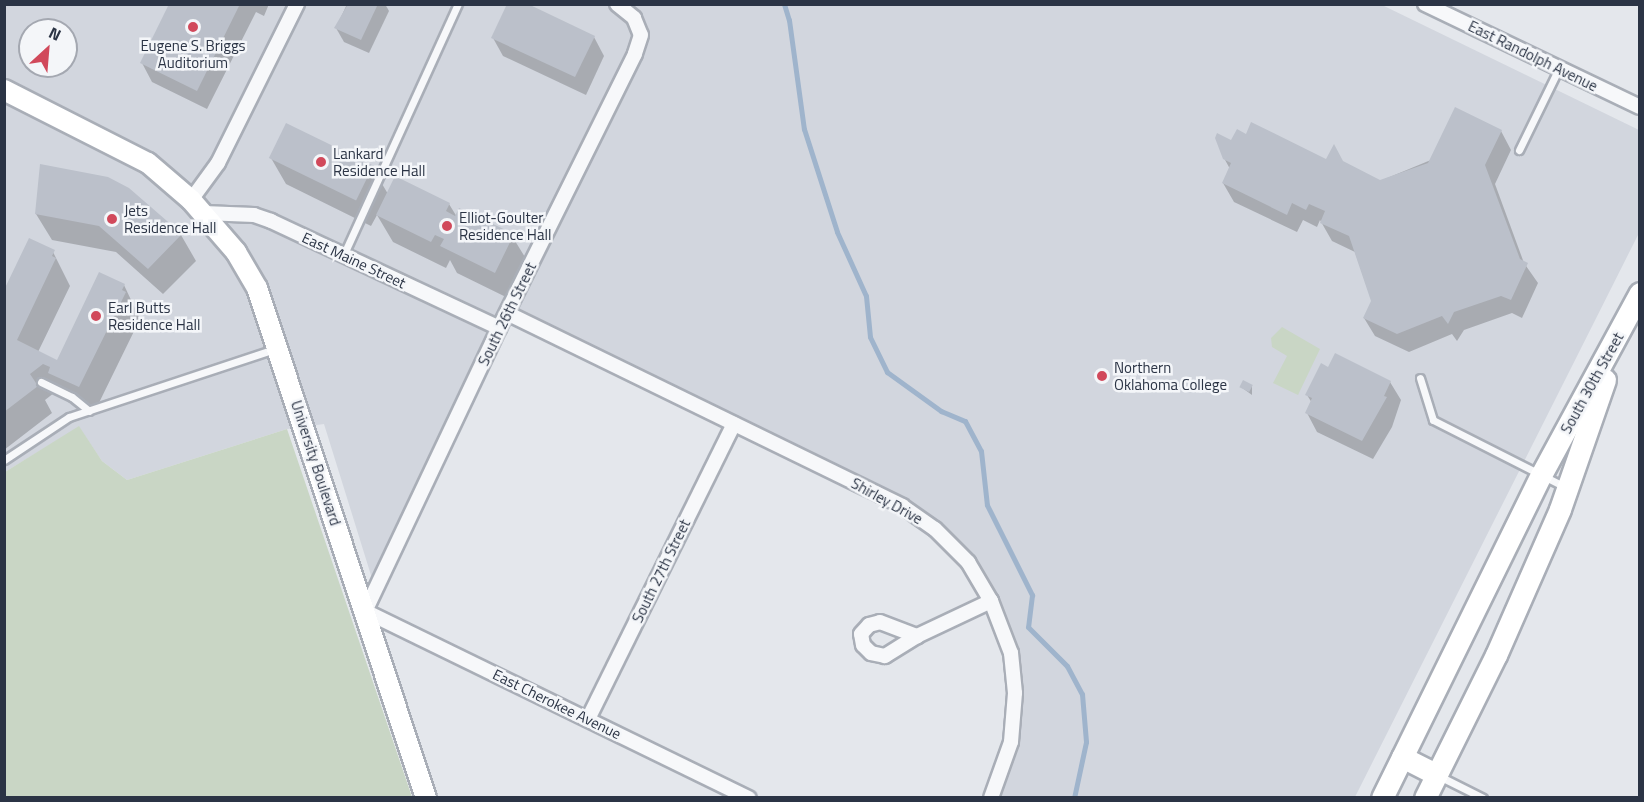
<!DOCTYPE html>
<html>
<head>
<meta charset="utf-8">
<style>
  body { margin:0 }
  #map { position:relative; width:1644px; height:802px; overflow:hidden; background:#e4e7ec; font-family:"Titillium Web",sans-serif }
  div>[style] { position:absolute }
  .built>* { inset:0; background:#d2d6de }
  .green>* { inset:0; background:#c9d6c5 }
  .shadow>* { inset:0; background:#0003 }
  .stream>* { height:5px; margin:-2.5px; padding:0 2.5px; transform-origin:2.5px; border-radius:2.5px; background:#9fb4cc }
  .building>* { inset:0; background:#bbc0ca; transform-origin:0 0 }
  .roads { filter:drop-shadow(2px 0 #a9aeb7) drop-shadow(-2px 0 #a9aeb7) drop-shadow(0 2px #a9aeb7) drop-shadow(0 -2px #a9aeb7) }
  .lane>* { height:7px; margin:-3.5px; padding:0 3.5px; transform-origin:3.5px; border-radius:3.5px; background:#f7f8fa }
  .street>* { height:14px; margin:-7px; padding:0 7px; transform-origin:7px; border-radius:7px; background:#f7f8fa }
  .secondary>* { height:20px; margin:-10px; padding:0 10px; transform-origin:10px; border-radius:10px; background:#fff }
  .primary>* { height:21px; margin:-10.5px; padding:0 10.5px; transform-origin:10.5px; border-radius:10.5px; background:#fff }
  .dots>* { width:16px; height:16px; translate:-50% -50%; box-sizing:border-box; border:3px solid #f4f6f9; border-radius:50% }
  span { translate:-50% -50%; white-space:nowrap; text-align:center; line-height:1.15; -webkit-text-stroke:5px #f4f6f9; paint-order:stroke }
  .poi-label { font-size:15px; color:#2b3445 }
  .left { translate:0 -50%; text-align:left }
  .street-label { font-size:15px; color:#2b3445 }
  .frame { position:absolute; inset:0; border:6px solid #2b3445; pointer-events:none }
  .north { position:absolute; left:18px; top:18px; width:60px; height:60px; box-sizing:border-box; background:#f4f6f9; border:2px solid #a4a8b1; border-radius:50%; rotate:26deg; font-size:16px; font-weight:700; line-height:24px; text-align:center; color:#2b3445 }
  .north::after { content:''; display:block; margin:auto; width:21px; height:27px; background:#d1495b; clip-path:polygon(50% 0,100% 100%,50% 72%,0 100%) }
</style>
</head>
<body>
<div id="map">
  <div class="built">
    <i style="clip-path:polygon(evenodd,5px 5px,1382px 5px,1639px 130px,1639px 233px,1355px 797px,991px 797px,1000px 779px,1015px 693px,991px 601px,936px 529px,507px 313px,379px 601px,324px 424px,287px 429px,127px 480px,102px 461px,79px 427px,5px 472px,5px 5px,30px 30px,66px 30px,66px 66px,30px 66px,30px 30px)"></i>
  </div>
  <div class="green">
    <i style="clip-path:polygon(1282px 327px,1320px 349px,1298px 395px,1273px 383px,1287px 356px,1272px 347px,1271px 338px)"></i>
    <i style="clip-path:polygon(79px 426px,102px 461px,127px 480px,287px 429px,412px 797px,5px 797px,5px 472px)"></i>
  </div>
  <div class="shadow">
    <i style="clip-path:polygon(171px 4px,269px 4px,264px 16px,256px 12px,207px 109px,152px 82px,142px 63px)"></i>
    <i style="clip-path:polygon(347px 4px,385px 4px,389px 11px,369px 53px,344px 42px,336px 28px)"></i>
    <i style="clip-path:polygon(594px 37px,604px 56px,586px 95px,503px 56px,493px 38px)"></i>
    <i style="clip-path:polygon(287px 125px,372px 167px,388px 194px,449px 204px,457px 217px,512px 236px,528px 262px,510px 299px,457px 273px,450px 260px,446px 268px,393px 242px,377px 215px,371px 226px,286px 184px,271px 158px)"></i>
    <i style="clip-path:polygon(1501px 131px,1511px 150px,1495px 184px,1524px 263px,1538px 283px,1522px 318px,1512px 313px,1464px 330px,1457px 341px,1452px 334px,1409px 352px,1375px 336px,1364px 318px,1372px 301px,1355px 252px,1332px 241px,1320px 220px,1317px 227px,1303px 220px,1297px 232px,1234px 202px,1223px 183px,1230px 169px,1224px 158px,1232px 142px,1343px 163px,1380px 181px)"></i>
    <i style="clip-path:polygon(41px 166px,181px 235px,196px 261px,163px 294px,116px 252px,52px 240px,36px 214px)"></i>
    <i style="clip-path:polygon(53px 252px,70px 286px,38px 352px,58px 362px,124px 285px,140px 319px,94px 413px,65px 399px,59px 389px,45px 400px,52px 413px,4px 450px,4px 294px)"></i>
    <i style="clip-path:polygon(1329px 369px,1390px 382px,1401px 400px,1392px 427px,1373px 459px,1317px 432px,1307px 413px,1312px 403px,1307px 395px)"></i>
    <i style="clip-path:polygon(1252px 386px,1252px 395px,1241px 387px)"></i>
  </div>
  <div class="stream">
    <i style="left:784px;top:4px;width:17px;rotate:73deg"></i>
    <i style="left:789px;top:20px;width:110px;rotate:82.2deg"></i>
    <i style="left:804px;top:129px;width:108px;rotate:72.2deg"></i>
    <i style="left:837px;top:232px;width:70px;rotate:65.6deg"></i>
    <i style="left:866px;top:296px;width:41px;rotate:84.4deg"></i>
    <i style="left:870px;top:337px;width:39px;rotate:64deg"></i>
    <i style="left:887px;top:372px;width:67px;rotate:35.8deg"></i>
    <i style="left:941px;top:411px;width:26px;rotate:23deg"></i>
    <i style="left:965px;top:421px;width:34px;rotate:62deg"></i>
    <i style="left:981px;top:451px;width:54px;rotate:83.7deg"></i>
    <i style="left:987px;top:505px;width:101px;rotate:63.4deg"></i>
    <i style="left:1032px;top:595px;width:32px;rotate:97deg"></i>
    <i style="left:1028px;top:627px;width:55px;rotate:45deg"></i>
    <i style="left:1067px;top:666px;width:32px;rotate:62deg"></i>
    <i style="left:1082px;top:694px;width:48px;rotate:85.2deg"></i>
    <i style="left:1086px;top:742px;width:57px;rotate:102.1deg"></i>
  </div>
  <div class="building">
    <i style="clip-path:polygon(169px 4px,240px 4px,197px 91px,140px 63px)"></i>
    <i style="clip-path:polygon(348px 4px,378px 4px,361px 40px,334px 28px)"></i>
    <i style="clip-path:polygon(507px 4px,528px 4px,595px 36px,575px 77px,491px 38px)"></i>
    <i style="clip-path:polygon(1455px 107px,1502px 130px,1485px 165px,1520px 259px,1528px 263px,1511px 300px,1501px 296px,1454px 312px,1448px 324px,1442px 316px,1397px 334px,1363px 318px,1371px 301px,1349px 236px,1320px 223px,1325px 211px,1309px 204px,1306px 210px,1292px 203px,1287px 215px,1222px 183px,1231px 163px,1223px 159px,1215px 138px,1217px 133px,1231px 140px,1237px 129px,1246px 134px,1251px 122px,1326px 159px,1334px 144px,1343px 161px,1380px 180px,1428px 163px)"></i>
    <i style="left:286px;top:123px;width:97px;height:39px;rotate:26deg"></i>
    <i style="clip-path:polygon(40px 164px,108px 177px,129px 188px,182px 234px,148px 269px,99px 226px,35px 214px)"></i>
    <i style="clip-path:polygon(395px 176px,450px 203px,446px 211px,455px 216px,459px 208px,514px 234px,495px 273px,440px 246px,444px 239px,435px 235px,431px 242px,376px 215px)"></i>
    <i style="clip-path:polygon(29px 238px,55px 250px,52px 256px,56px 258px,17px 340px,57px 360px,99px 272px,125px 284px,122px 290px,126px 292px,79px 387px,48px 373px,50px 367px,43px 364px,30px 374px,38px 386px,4px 412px,4px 290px)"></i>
    <i style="clip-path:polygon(1335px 353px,1391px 381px,1384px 396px,1387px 397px,1362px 441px,1305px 413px,1312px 398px,1305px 395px,1321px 363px,1328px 367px)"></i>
    <i style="left:1243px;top:380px;width:11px;height:8px;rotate:27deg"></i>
  </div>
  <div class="roads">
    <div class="lane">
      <i style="left:1519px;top:150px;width:91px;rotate:-64deg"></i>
      <i style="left:343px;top:256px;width:277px;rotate:-65.5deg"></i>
      <i style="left:1420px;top:378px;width:44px;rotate:72.8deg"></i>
      <i style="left:1433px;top:420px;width:148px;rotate:26.9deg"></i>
      <i style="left:41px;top:382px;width:34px;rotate:26deg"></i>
      <i style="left:72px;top:397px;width:22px;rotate:39deg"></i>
      <i style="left:4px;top:460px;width:78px;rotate:-33.5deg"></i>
      <i style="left:69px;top:417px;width:217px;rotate:-18.3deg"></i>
      <i style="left:1439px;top:776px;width:49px;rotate:26.6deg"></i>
    </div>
    <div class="street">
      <i style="left:617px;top:4px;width:22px;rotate:39deg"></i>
      <i style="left:634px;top:18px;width:18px;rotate:68deg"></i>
      <i style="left:641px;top:35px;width:20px;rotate:108deg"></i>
      <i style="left:635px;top:54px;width:306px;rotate:116.4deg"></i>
      <i style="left:499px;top:328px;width:313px;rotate:115.3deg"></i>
      <i style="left:365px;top:611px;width:427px;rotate:26deg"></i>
      <i style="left:1425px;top:4px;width:238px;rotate:25.6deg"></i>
      <i style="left:191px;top:200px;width:46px;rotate:-53.9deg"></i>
      <i style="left:218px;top:163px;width:178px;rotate:-63.6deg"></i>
      <i style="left:204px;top:213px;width:50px;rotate:2.3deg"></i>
      <i style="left:254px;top:215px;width:18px;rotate:19deg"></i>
      <i style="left:271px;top:221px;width:252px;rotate:25.1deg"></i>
      <i style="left:507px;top:313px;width:440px;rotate:26deg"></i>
      <i style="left:902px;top:506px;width:40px;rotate:34.9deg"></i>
      <i style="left:935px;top:529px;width:47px;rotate:45deg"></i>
      <i style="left:968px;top:562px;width:45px;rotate:59.5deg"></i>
      <i style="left:991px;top:601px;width:56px;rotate:69deg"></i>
      <i style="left:1011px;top:653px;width:40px;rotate:84.3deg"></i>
      <i style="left:1015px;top:693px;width:49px;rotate:94.7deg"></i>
      <i style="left:1011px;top:742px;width:59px;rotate:109.7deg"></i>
      <i style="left:917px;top:636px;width:38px;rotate:148deg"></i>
      <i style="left:885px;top:656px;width:14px;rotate:-168deg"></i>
      <i style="left:871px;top:653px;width:11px;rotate:-135deg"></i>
      <i style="left:863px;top:645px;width:11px;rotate:-100deg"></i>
      <i style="left:861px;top:634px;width:12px;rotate:-48deg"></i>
      <i style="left:869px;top:625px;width:11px;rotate:-15deg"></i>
      <i style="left:880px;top:622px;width:40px;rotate:21deg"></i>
      <i style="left:917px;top:636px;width:82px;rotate:-25.3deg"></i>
      <i style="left:588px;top:719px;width:329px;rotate:-63.7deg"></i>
    </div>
    <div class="secondary">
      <i style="left:4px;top:90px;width:161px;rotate:26.9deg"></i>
      <i style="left:148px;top:163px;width:57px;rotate:40.7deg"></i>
      <i style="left:191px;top:200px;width:69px;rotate:49.1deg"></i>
      <i style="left:236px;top:252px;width:42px;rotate:59.7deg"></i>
      <i style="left:257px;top:288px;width:537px;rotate:71.67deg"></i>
    </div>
    <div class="primary">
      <i style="left:1402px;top:757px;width:39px;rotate:27deg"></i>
      <i style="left:1382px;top:798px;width:360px;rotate:-63.8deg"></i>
      <i style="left:1541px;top:475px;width:207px;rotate:-61.5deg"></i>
      <i style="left:1425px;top:798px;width:160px;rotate:-63.6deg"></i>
      <i style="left:1496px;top:655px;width:159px;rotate:-66.3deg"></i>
      <i style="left:1560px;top:509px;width:137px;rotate:-70.8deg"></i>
    </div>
  </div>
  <div class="dots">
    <i style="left:193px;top:27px;background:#d1495b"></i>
    <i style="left:321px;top:162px;background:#d1495b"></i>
    <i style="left:112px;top:219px;background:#d1495b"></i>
    <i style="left:447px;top:226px;background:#d1495b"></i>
    <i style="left:96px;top:316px;background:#d1495b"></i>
    <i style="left:1102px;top:376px;background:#d1495b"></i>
  </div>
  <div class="poi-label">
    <span style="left:193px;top:54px">Eugene S. Briggs<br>Auditorium</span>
    <span class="left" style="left:333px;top:162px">Lankard<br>Residence Hall</span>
    <span class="left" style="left:124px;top:219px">Jets<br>Residence Hall</span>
    <span class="left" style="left:459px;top:226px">Elliot-Goulter<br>Residence Hall</span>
    <span class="left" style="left:108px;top:316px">Earl Butts<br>Residence Hall</span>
    <span class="left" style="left:1114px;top:376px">Northern<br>Oklahoma College</span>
  </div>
  <div class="street-label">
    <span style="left:1533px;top:56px;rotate:26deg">East Randolph Avenue</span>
    <span style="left:354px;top:260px;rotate:25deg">East Maine Street</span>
    <span style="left:507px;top:314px;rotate:-64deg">South 26th Street</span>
    <span style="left:1592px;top:383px;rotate:-61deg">South 30th Street</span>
    <span style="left:316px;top:463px;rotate:72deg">University Boulevard</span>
    <span style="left:887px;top:501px;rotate:29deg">Shirley Drive</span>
    <span style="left:661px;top:571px;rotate:-64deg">South 27th Street</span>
    <span style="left:557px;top:704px;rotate:26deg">East Cherokee Avenue</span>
  </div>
  <div class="frame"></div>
  <div class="north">N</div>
</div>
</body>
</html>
